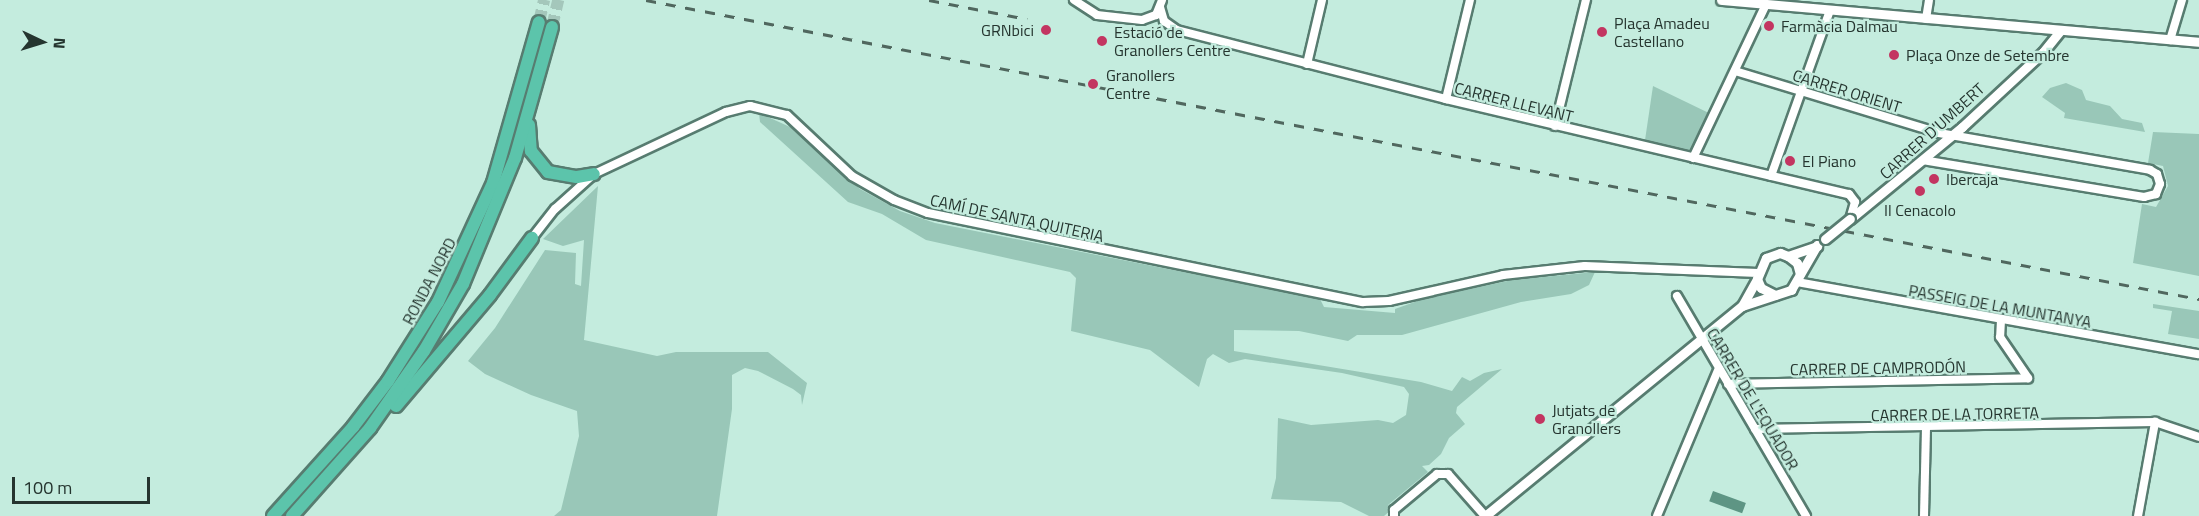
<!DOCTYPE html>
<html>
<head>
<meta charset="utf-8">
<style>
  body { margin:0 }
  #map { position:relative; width:2199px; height:516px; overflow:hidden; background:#c4ecde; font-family:"Titillium Web",sans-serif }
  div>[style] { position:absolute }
  .green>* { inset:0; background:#99c7b8 }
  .water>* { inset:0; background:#5e9584; transform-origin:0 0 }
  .trunk-tunnel>* { height:12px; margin-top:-6px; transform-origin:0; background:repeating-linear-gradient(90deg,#a4c7bb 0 12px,transparent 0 18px) }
  .roads { filter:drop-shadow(2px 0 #577c70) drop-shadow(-2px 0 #577c70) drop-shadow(0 2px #577c70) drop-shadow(0 -2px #577c70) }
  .minor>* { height:8px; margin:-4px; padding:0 4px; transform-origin:4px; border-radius:4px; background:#fff }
  .tertiary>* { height:9px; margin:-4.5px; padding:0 4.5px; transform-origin:4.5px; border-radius:4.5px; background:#fff }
  .trunk>* { height:12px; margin:-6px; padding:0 6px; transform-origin:6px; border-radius:6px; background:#5cc4ab }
  .rail>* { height:3px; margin-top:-1.5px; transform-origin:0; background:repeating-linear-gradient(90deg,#50675e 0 10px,transparent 0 20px) }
  .bridges { filter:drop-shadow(2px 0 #577c70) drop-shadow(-2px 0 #577c70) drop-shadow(0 2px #577c70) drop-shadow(0 -2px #577c70) }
  .tertiary-bridge>* { height:9px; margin:-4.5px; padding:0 4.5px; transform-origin:4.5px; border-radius:4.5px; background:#fff }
  .dots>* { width:16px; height:16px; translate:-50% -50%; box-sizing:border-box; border:3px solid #c4ecde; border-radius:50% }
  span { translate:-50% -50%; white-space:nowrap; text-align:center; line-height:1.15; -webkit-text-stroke:4.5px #c4ecde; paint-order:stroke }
  .poi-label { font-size:16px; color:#25352f }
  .left { translate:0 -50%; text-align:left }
  .right { translate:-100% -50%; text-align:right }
  .street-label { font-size:16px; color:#25352f }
  .north { position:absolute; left:12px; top:12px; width:60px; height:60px; -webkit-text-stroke:4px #c4ecde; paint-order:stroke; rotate:94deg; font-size:16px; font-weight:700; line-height:24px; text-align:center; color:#25352f }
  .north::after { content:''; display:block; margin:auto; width:21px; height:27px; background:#25352f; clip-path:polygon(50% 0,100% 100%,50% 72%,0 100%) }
  .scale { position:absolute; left:12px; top:477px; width:138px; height:27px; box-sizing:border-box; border:3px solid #25352f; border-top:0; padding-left:8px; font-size:18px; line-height:21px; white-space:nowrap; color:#25352f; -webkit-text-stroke:4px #c4ecde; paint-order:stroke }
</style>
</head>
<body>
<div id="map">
  <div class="green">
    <i style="clip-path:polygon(2066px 83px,2082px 90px,2086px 100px,2110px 106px,2122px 119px,2142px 123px,2145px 132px,2064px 118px,2065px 113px,2042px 97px,2050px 88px)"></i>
    <i style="clip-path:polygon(1653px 86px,1713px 115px,1693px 158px,1644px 147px)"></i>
    <i style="clip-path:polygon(759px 113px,790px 127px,860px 189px,900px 211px,935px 223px,1320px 299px,1324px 307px,1395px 313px,1395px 309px,1423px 299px,1512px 280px,1595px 272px,1589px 285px,1571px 294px,1521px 302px,1402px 335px,1357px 335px,1348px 341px,1299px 331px,1234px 330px,1234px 351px,1421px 382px,1452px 391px,1462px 377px,1470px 381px,1484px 373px,1502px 369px,1457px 407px,1456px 413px,1465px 424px,1449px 438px,1441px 454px,1429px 465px,1422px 466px,1428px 472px,1388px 505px,1391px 510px,1384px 516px,1369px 516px,1341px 502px,1271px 499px,1276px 478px,1278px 418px,1311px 425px,1378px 420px,1393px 423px,1406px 415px,1409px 394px,1404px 387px,1342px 373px,1245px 359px,1229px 363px,1213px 354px,1207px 359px,1199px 387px,1150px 350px,1071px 331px,1076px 278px,1070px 272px,926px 240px,882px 214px,848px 202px,760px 122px)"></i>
    <i style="clip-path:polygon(2153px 132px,2199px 134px,2199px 276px,2133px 263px,2142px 204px,2156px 207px,2168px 186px,2163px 166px,2148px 163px)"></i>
    <i style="clip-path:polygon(598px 186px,584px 340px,657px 356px,676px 352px,768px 352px,807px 383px,802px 405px,801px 395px,793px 389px,758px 371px,745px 368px,732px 375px,732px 409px,717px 516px,554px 516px,561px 510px,579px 436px,577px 411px,531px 395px,485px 374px,468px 361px,495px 328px,545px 250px,576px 253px,575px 284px,581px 286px,584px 240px,563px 246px,543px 239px)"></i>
    <i style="clip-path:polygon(2153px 304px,2199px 311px,2199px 339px,2168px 334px,2172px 311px,2153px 308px)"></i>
  </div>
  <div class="water">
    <i style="left:1713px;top:491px;width:35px;height:11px;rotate:20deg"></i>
  </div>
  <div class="trunk-tunnel">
    <i style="left:539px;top:22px;width:23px;rotate:-77deg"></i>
    <i style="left:552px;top:27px;width:28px;rotate:-77deg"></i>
  </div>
  <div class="roads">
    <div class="minor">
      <i style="left:1074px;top:0;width:27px;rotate:33deg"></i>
      <i style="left:1097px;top:15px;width:45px;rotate:6.3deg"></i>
      <i style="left:1142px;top:20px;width:15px;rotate:-20deg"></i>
      <i style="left:1156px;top:15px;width:16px;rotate:-68deg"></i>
      <i style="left:1160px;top:7px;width:15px;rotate:74deg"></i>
      <i style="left:1164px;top:21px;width:16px;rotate:35deg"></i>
      <i style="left:1177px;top:30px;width:278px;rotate:14.4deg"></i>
      <i style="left:1446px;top:99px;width:414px;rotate:13.3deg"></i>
      <i style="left:1849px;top:194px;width:10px;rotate:53deg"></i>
      <i style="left:1855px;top:202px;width:18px;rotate:106deg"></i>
      <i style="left:1926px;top:19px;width:19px;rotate:-81deg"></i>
      <i style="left:2170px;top:40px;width:42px;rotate:-73.3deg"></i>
      <i style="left:1307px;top:64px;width:66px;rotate:-76.8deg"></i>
      <i style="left:1735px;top:71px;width:213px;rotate:16.9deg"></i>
      <i style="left:1939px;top:133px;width:214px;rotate:9.9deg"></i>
      <i style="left:2150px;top:170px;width:8px;rotate:30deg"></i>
      <i style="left:2157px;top:174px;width:10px;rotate:73deg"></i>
      <i style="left:2160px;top:184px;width:11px;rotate:112deg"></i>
      <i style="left:2156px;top:194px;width:12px;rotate:166deg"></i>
      <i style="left:2144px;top:197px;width:223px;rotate:-170.5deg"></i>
      <i style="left:1446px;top:99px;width:102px;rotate:-76.4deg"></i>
      <i style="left:1555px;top:126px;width:130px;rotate:-76.2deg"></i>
      <i style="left:1693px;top:158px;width:170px;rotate:-64.6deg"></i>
      <i style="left:1771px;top:176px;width:176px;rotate:-70.4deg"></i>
      <i style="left:532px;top:238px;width:37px;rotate:-52deg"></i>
      <i style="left:555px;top:209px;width:52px;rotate:-41.9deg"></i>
      <i style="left:594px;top:174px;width:146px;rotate:-25.2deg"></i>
      <i style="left:726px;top:112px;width:25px;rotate:-14deg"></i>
      <i style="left:750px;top:106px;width:38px;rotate:14deg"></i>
      <i style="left:787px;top:115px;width:89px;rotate:43.2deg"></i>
      <i style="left:852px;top:176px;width:48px;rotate:29.7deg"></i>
      <i style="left:894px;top:200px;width:36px;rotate:21deg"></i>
      <i style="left:928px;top:213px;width:444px;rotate:11.6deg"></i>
      <i style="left:1363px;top:302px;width:26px;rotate:-2deg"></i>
      <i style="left:1389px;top:301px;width:117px;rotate:-12.8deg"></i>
      <i style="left:1503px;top:275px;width:82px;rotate:-6.3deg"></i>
      <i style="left:1585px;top:266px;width:173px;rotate:2.3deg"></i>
      <i style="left:1797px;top:282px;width:408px;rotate:10.2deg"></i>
      <i style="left:1677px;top:296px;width:255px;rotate:59.6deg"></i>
      <i style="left:2001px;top:320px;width:17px;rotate:93deg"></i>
      <i style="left:2000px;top:337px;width:50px;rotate:55.7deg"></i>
      <i style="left:1728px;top:384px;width:300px;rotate:-1.1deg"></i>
      <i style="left:1755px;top:429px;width:400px;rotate:-1deg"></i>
      <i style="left:2155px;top:422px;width:46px;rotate:18.8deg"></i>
      <i style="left:1394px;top:516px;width:6px;rotate:-90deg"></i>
      <i style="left:1394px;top:510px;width:56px;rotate:-39.9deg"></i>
      <i style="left:1437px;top:474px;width:11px"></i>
      <i style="left:1448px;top:474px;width:56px;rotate:48.6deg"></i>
      <i style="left:1657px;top:516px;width:158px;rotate:-67.3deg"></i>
      <i style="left:1924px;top:516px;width:88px;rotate:-88.7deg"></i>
      <i style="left:2138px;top:516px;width:96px;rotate:-79.7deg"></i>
    </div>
    <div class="tertiary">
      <i style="left:1721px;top:0;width:480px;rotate:5deg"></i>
      <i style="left:1850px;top:219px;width:145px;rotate:-39.4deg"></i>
      <i style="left:1962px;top:127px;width:110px;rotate:-42.8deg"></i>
      <i style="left:2043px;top:52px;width:27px;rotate:-51deg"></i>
      <i style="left:1788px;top:256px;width:31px;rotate:-19deg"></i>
      <i style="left:1775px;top:295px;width:16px;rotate:-153deg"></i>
      <i style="left:1761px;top:288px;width:10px;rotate:-114deg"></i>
      <i style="left:1757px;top:279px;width:23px;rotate:-67deg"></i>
      <i style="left:1766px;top:258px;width:15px;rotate:-20deg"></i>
      <i style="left:1780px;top:253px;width:9px;rotate:21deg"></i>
      <i style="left:1788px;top:256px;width:11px;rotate:38deg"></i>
      <i style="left:1797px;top:263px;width:11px;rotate:75deg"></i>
      <i style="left:1742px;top:306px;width:52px;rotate:-18.1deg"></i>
      <i style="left:1791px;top:290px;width:52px;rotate:-60deg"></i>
      <i style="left:1485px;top:516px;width:332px;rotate:-39.3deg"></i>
      <i style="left:1742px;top:306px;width:31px;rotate:-61deg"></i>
    </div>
    <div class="trunk">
      <i style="left:529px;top:125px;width:26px;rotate:86deg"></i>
      <i style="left:531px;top:151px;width:27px;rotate:51deg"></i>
      <i style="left:548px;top:172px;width:29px;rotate:10deg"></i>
      <i style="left:577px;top:177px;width:17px;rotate:-10deg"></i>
      <i style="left:396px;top:406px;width:145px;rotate:-49.7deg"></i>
      <i style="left:490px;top:295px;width:71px;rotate:-53.6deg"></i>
      <i style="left:273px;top:516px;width:120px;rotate:-48deg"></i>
      <i style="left:353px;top:427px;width:58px;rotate:-52.7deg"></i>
      <i style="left:388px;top:381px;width:93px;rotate:-57.7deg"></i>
      <i style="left:438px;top:302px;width:131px;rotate:-65.2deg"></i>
      <i style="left:493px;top:183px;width:167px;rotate:-74.1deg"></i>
      <i style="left:292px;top:516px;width:118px;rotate:-48.4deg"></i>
      <i style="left:370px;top:428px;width:94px;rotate:-55deg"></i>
      <i style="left:424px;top:351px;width:78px;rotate:-59.8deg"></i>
      <i style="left:463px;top:284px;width:136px;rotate:-67.6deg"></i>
      <i style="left:515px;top:158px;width:136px;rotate:-74.2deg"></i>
    </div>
  </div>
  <div class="rail">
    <i style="left:646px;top:0;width:1582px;rotate:10.9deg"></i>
    <i style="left:929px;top:0;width:100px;rotate:11deg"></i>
  </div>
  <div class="bridges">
    <div class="tertiary-bridge">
      <i style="left:1825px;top:239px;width:32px;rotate:-39deg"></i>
    </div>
  </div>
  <div class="dots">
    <i style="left:1769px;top:26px;background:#c33561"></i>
    <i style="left:1046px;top:30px;background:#c33561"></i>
    <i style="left:1602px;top:32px;background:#c33561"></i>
    <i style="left:1102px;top:41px;background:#c33561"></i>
    <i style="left:1894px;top:55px;background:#c33561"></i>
    <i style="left:1093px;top:84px;background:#c33561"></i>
    <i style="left:1790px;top:161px;background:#c33561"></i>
    <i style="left:1934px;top:179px;background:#c33561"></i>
    <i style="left:1920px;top:191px;background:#c33561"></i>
    <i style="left:1540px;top:419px;background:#c33561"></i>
  </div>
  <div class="poi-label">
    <span class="left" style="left:1614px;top:32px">Plaça Amadeu<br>Castellano</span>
    <span class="left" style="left:1781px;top:26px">Farmàcia Dalmau</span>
    <span class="right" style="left:1034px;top:30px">GRNbici</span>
    <span class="left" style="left:1114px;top:41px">Estació de<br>Granollers Centre</span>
    <span class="left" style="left:1906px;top:55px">Plaça Onze de Setembre</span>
    <span class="left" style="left:1106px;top:84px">Granollers<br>Centre</span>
    <span class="left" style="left:1802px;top:161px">El Piano</span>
    <span class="left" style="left:1946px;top:179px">Ibercaja</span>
    <span style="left:1920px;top:210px">Il Cenacolo</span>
    <span class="left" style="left:1552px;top:419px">Jutjats de<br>Granollers</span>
  </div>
  <div class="street-label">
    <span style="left:1847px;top:91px;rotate:17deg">CARRER ORIENT</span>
    <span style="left:1514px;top:102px;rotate:14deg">CARRER LLEVANT</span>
    <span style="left:1932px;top:131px;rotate:-42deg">CARRER D'UMBERT</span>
    <span style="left:1017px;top:218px;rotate:12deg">CAMÍ DE SANTA QUITERIA</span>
    <span style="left:429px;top:281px;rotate:-62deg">RONDA NORD</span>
    <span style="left:2000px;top:306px;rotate:10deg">PASSEIG DE LA MUNTANYA</span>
    <span style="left:1878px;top:368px;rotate:-1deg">CARRER DE CAMPRODÓN</span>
    <span style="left:1753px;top:399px;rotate:59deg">CARRER DE L'EQUADOR</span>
    <span style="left:1955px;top:414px;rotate:-1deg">CARRER DE LA TORRETA</span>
  </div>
  <div class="north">N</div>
  <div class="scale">100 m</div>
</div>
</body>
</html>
